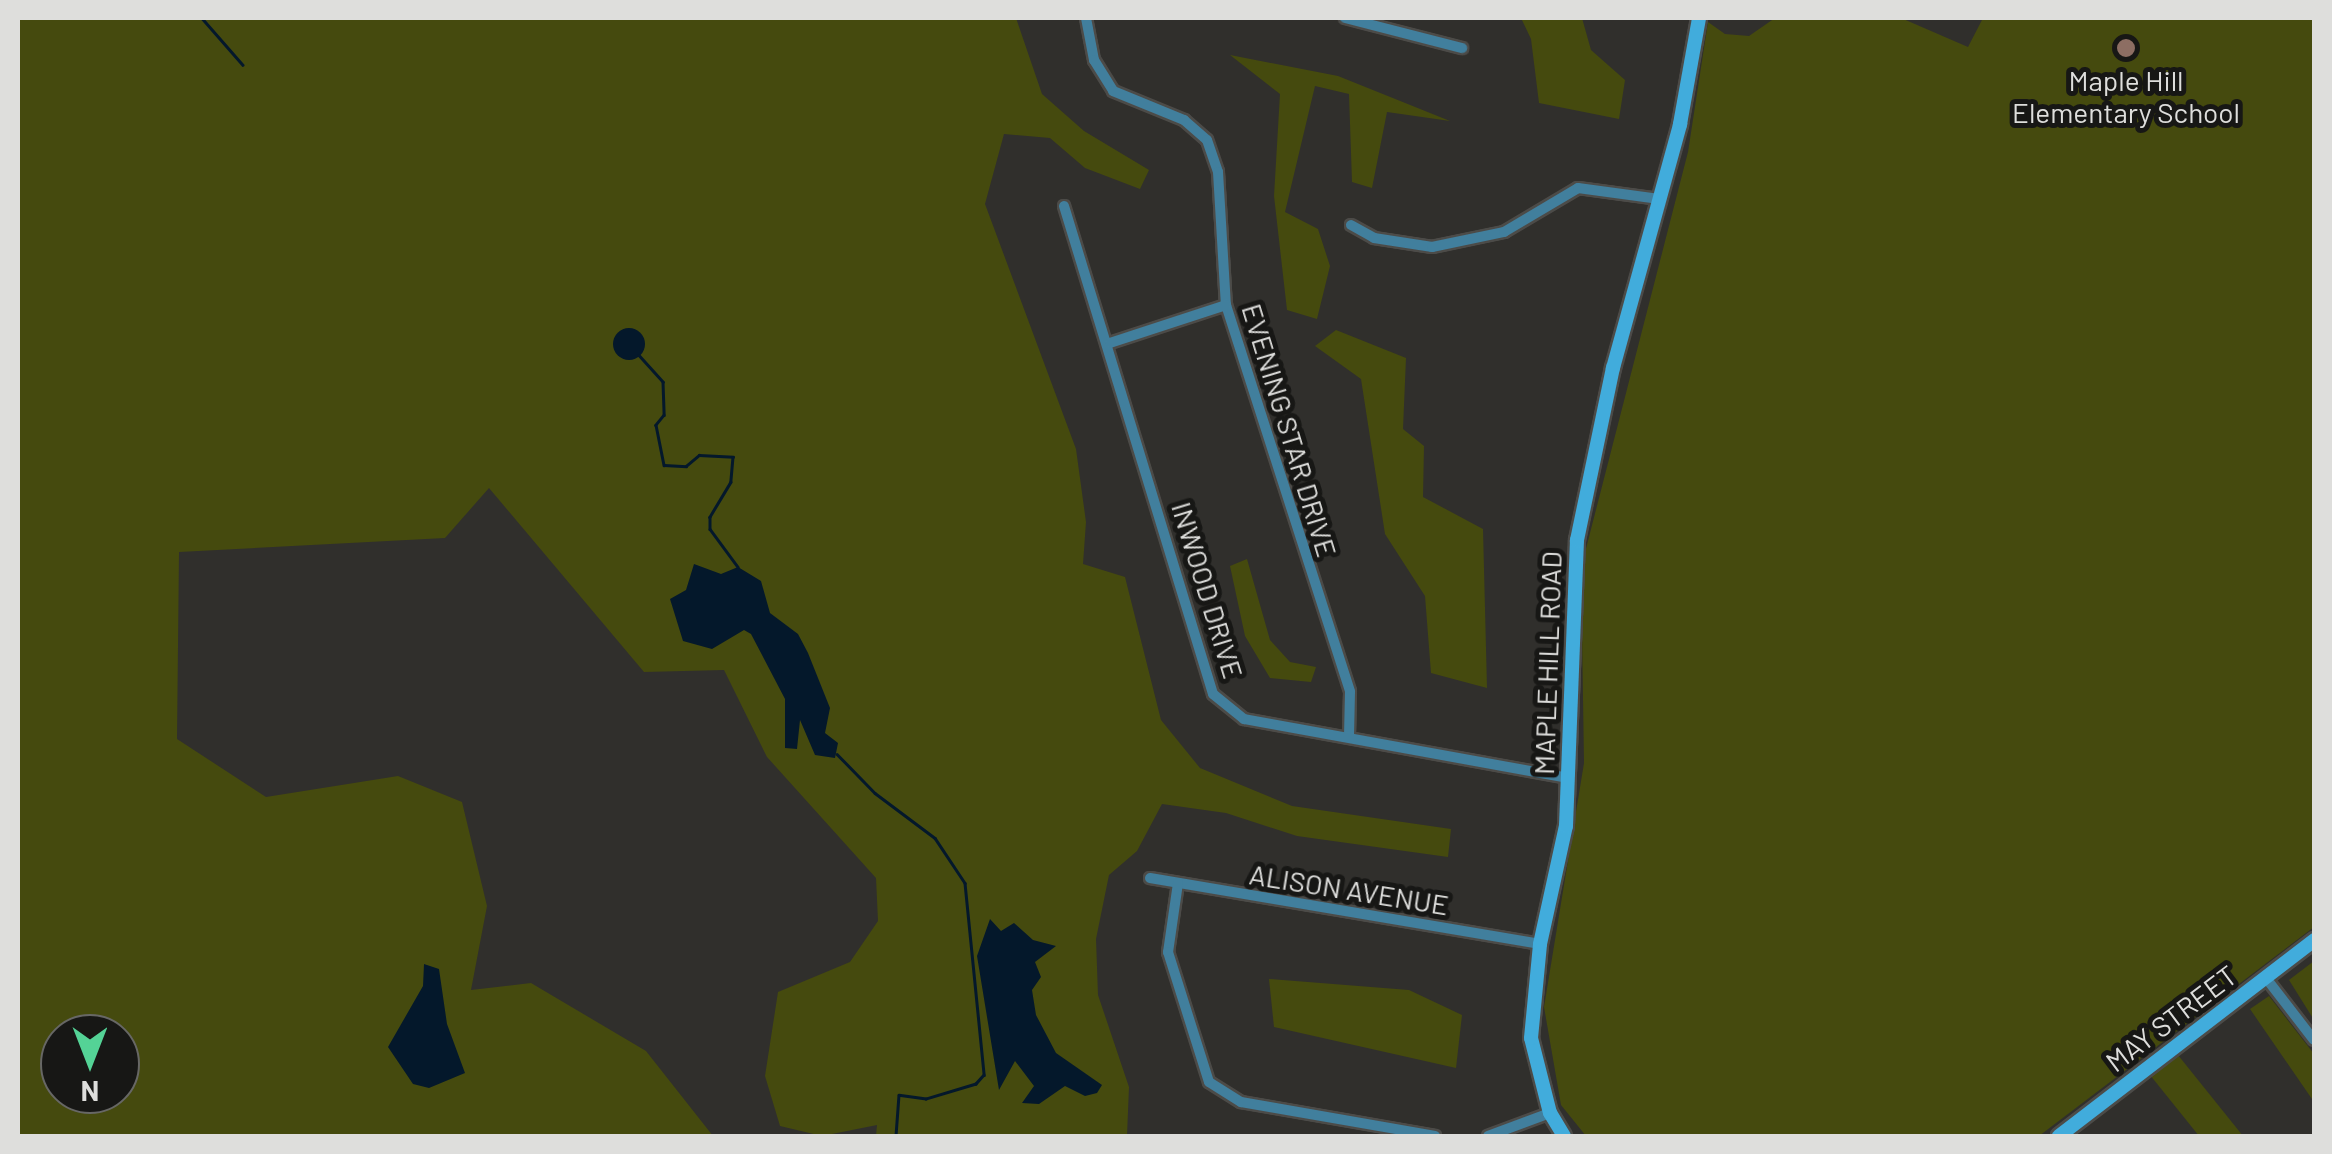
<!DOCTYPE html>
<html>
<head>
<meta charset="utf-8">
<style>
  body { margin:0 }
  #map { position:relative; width:2332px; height:1154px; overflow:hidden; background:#302f2c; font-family:Barlow,sans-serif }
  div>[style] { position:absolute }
  .green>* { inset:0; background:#454a0e }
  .water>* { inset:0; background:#04182b }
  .round { border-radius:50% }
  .stream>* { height:2.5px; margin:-1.25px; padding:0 1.25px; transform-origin:1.25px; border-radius:1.25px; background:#04182b }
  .roads { filter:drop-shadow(2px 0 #4c4b48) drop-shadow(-2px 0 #4c4b48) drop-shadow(0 2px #4c4b48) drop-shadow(0 -2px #4c4b48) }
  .street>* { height:10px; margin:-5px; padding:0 5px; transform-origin:5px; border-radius:5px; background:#417f9d }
  .secondary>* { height:14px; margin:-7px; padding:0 7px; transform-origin:7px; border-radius:7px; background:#41acdc }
  .dots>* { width:28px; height:28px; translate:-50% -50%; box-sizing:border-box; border:5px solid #171715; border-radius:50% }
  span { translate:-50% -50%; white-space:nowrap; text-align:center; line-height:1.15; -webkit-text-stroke:10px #171715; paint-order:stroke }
  .poi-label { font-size:28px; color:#dededc }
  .street-label { font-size:28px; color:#dededc }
  .frame { position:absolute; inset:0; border:20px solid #dededc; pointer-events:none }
  .north { position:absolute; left:40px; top:1014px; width:100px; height:100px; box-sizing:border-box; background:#171715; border:2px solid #676765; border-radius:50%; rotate:180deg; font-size:28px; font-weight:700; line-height:40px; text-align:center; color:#dededc }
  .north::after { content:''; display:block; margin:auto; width:35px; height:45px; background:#54d396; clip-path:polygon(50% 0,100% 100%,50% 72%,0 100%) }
</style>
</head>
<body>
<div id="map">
  <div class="green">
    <i style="clip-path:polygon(evenodd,18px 18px,1016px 18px,1042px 94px,1084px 131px,1149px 170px,1140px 189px,1085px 168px,1050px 138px,1004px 134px,985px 204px,1076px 449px,1086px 522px,1083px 564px,1125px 577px,1161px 720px,1200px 768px,1292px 806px,1451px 829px,1448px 857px,1297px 836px,1226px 813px,1162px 804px,1137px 851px,1109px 875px,1096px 939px,1098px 995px,1129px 1087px,1127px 1136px,876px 1136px,877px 1125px,822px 1136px,780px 1126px,765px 1076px,778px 992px,850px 962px,878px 921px,876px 878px,767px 757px,724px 670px,644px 672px,489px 488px,445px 538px,179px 552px,177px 739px,266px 797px,398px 776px,462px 802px,487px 906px,471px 990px,531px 983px,646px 1051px,713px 1136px,18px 1136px,18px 18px,60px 1034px,120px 1034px,120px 1094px,60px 1094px,60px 1034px)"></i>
    <i style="clip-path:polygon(1521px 18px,1582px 18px,1591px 50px,1625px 80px,1619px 119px,1539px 103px,1531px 39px)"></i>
    <i style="clip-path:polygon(1775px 18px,1901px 18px,1968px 47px,1983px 18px,2314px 18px,2314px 927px,2039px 1136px,1586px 1136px,1561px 1105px,1544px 1007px,1584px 763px,1581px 568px,1688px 152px,1708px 22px,1725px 34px,1749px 36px)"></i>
    <i style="clip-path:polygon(1230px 55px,1338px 76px,1450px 121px,1387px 112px,1372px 188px,1352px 182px,1349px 94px,1315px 86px,1285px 212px,1318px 229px,1330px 266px,1317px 319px,1287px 310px,1274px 196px,1280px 94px)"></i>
    <i style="clip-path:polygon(1336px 330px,1406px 358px,1403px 429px,1424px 446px,1423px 497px,1483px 529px,1487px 688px,1431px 673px,1425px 596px,1385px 534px,1361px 379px,1315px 346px)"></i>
    <i style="clip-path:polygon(1247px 559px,1270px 640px,1290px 662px,1316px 667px,1311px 682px,1270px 678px,1245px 636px,1230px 566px)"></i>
    <i style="clip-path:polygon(2314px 961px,2314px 1020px,2289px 980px)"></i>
    <i style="clip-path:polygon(1269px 979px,1409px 990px,1462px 1015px,1456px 1068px,1274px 1027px)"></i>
    <i style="clip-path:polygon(2269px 996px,2314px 1054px,2314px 1102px,2250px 1009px)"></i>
    <i style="clip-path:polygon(2178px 1055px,2243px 1136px,2199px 1136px,2150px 1075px)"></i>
  </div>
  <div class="water">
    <i class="round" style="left:613px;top:328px;width:32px;height:32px"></i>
    <i style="clip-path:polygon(694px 564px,721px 574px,738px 567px,761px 581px,770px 613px,798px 634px,808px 653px,830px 708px,825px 733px,838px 743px,835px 758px,815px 755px,800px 720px,797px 749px,785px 748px,785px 699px,751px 634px,744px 630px,712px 649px,683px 641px,670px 599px,686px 590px)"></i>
    <i style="clip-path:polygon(990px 919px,1001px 931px,1014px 923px,1033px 940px,1056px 946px,1035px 962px,1041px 977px,1032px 990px,1036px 1015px,1056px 1053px,1102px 1085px,1097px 1093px,1085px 1096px,1065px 1086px,1039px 1104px,1022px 1103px,1034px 1086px,1015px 1061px,999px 1090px,977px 956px)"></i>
    <i style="clip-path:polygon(424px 964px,439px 969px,447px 1024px,465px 1073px,429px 1088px,413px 1084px,388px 1047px,423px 986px)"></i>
  </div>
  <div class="stream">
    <i style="left:202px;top:18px;width:62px;rotate:48.9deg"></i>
    <i style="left:639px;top:355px;width:36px;rotate:48deg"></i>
    <i style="left:663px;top:382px;width:33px;rotate:88deg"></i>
    <i style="left:664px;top:415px;width:13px;rotate:129deg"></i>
    <i style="left:656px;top:425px;width:41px;rotate:78.7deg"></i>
    <i style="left:664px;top:465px;width:22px;rotate:3deg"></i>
    <i style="left:686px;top:466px;width:17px;rotate:-40deg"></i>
    <i style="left:699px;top:455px;width:34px;rotate:3deg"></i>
    <i style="left:733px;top:457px;width:25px;rotate:95deg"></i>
    <i style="left:731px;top:482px;width:41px;rotate:121deg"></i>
    <i style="left:710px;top:517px;width:12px;rotate:90deg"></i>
    <i style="left:710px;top:529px;width:47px;rotate:53.6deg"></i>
    <i style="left:837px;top:754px;width:54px;rotate:45.7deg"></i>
    <i style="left:875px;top:793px;width:75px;rotate:36.9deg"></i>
    <i style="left:935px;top:838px;width:54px;rotate:56.3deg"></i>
    <i style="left:965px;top:883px;width:193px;rotate:84.3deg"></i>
    <i style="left:984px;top:1075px;width:12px;rotate:132deg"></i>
    <i style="left:976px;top:1084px;width:52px;rotate:163.3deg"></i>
    <i style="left:926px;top:1099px;width:27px;rotate:-172deg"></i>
    <i style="left:899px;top:1095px;width:41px;rotate:94.2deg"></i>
  </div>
  <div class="roads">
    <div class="street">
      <i style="left:1086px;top:18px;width:43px;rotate:79.2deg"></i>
      <i style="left:1094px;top:60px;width:36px;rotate:58deg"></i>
      <i style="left:1113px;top:91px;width:77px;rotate:22.2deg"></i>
      <i style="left:1184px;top:120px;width:30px;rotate:41deg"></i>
      <i style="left:1207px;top:140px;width:34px;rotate:71deg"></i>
      <i style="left:1218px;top:172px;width:133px;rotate:86.6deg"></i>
      <i style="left:1226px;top:305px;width:406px;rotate:72.2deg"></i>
      <i style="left:1350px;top:692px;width:44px;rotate:91.3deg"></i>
      <i style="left:1345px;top:18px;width:121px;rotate:14.4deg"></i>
      <i style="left:1064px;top:206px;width:510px;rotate:73.02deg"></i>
      <i style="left:1213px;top:694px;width:40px;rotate:39deg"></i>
      <i style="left:1244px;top:719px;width:329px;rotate:10.3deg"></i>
      <i style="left:1351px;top:225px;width:26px;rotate:29deg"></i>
      <i style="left:1374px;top:238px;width:59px;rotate:8.8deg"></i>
      <i style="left:1432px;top:247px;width:74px;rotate:-11.8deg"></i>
      <i style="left:1504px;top:232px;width:86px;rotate:-30.7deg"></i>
      <i style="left:1578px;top:188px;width:82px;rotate:7.7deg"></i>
      <i style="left:1110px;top:343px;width:122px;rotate:-18.1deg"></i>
      <i style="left:1150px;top:878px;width:396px;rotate:9.6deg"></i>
      <i style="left:1178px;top:883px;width:70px;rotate:98.2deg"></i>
      <i style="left:1168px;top:952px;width:136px;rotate:72.5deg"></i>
      <i style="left:1209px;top:1082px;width:38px;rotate:32deg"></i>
      <i style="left:1241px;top:1102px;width:197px;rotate:9.9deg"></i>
      <i style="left:2266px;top:978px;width:78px;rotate:52.3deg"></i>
      <i style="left:1488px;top:1136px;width:66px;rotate:-20.4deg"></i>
    </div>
    <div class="secondary">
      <i style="left:1564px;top:1136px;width:27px;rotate:-121deg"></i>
      <i style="left:1550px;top:1113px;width:77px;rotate:-104.2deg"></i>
      <i style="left:1531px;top:1038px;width:94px;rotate:-84.5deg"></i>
      <i style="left:1540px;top:944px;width:121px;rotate:-77.6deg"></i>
      <i style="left:1566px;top:826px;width:286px;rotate:-87.8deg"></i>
      <i style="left:1577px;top:540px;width:176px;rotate:-78.2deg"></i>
      <i style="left:1613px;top:368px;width:253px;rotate:-74.6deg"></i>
      <i style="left:1680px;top:124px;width:108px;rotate:-79.8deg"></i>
      <i style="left:2059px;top:1136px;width:322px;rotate:-37.5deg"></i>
    </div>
  </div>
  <div class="dots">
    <i style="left:2126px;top:48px;background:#8d6e63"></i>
  </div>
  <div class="poi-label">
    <span style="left:2126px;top:96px">Maple Hill<br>Elementary School</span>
  </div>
  <div class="street-label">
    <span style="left:1290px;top:430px;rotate:73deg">EVENING STAR DRIVE</span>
    <span style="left:1208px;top:590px;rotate:73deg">INWOOD DRIVE</span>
    <span style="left:1547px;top:663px;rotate:-88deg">MAPLE HILL ROAD</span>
    <span style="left:1349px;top:889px;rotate:9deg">ALISON AVENUE</span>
    <span style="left:2171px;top:1018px;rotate:-37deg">MAY STREET</span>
  </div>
  <div class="frame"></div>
  <div class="north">N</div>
</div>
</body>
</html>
